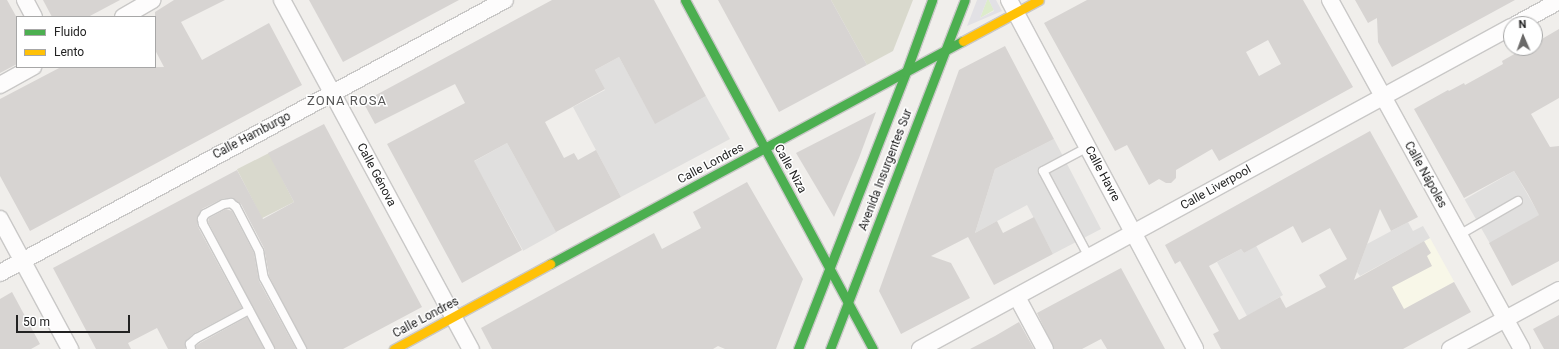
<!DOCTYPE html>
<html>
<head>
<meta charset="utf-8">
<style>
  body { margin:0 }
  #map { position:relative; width:1559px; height:349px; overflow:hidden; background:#f0eeeb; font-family:Roboto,sans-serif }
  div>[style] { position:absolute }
  .education>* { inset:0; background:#f8f7e8; transform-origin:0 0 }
  .construction>* { inset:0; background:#d9d9cd; transform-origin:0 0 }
  .grass>* { inset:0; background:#ddeccb }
  .parking>* { inset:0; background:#e0dfde; transform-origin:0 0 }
  .plaza>* { inset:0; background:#e2e1e5 }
  .building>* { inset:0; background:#d7d4d2 }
  .roads { filter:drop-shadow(1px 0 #c9c8c7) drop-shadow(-1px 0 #c9c8c7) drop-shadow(0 1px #c9c8c7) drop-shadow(0 -1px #c9c8c7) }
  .lane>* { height:8px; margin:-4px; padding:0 4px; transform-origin:4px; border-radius:4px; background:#fdfcfc }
  .street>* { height:16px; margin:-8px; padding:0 8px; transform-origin:8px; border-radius:8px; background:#fdfcfc }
  .fast>* { height:9px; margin:-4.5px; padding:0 4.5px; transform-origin:4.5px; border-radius:4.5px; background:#4caf50 }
  .slow>* { height:9px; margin:-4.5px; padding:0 4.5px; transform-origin:4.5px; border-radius:4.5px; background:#ffc107 }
  span { translate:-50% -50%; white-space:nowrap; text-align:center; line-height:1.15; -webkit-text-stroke:3px #fff; paint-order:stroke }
  .street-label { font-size:12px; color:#222 }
  .neighbourhood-label { font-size:13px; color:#555; letter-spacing:1px }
  .legend { position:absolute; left:16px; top:16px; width:140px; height:52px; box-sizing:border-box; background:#fff; border:1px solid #a7a7a7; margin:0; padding:5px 7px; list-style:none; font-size:12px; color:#222 }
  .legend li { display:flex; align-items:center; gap:8px; height:20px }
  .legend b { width:20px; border:1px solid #a7a7a7 }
  .north { position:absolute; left:1503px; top:16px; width:40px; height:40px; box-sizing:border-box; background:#fff; border:1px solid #a7a7a7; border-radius:50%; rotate:358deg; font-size:11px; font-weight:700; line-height:16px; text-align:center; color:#222 }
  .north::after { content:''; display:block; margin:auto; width:14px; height:18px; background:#6a6968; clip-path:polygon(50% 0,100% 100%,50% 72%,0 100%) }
  .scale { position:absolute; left:16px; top:315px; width:114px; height:18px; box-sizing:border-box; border:2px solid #222; border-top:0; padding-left:5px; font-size:12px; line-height:14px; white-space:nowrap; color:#222; -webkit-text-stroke:3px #fff; paint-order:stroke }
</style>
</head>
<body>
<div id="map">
  <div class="education">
    <i style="left:1430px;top:238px;width:50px;height:80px;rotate:61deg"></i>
  </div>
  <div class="construction">
    <i style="clip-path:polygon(831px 0,913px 0,893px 51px,867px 65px)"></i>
    <i style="left:269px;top:153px;width:55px;height:36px;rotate:63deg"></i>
  </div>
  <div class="grass">
    <i style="clip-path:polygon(987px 0,989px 0,994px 10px,980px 18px)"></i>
  </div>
  <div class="parking">
    <i style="clip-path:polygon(619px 57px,655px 123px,706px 96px,730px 139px,621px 197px,573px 107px,605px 90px,595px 70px)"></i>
    <i style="clip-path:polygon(1054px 139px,1101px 229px,1053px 254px,1027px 205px,975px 233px,995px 169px)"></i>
    <i style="left:507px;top:143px;width:102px;height:38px;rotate:61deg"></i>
    <i style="left:1514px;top:171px;width:51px;height:57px;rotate:60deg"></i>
    <i style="clip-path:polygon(1408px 222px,1413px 231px,1423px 226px,1430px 238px,1360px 276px,1357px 272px,1367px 244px)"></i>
    <i style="clip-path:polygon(1254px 242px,1283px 295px,1247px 316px,1217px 262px,1241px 249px,1244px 253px,1254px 247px)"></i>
  </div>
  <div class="plaza">
    <i style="clip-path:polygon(977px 0,987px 0,980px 18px,994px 11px,989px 0,996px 0,1002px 11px,967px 26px)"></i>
  </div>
  <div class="building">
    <i style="clip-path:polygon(0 0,7px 0,17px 18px,17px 64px,0 73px)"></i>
    <i style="clip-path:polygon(43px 0,120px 0,88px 17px,52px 17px)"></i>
    <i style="clip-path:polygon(174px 0,225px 0,181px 22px,202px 60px,269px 23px,302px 85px,30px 231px,0 176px,0 99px,61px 67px,164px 67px,155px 50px,155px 12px)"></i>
    <i style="clip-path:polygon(309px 0,459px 0,343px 62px)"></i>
    <i style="clip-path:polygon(552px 0,654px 0,706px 96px,655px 124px,619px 57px,595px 70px,605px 89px,545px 122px,564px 158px,574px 153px,578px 160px,596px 150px,621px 197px,556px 232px,507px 143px,474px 161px,522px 250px,462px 283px,387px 144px,465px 103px,455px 84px,375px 124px,363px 102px)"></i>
    <i style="clip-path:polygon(718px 0,831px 0,867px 65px,779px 112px)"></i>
    <i style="clip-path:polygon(evenodd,1087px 0,1303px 0,1353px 87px,1219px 161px,1212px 149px,1176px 170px,1176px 178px,1171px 183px,1166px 183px,1159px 179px,1149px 185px,1127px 145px,1115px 151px,1044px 23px,1087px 0,1268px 40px,1281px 64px,1259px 76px,1246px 52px,1268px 40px)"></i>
    <i style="clip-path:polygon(1355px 0,1515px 0,1392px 67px,1378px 42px,1377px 18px,1368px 23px)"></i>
    <i style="clip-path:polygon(1559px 29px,1559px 98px,1531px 114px,1550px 147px,1559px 146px,1559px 261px,1512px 286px,1489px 243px,1539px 215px,1528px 194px,1514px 171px,1464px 198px,1414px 109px,1448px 90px,1449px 91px,1464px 83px,1465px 85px,1503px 64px,1502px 61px,1525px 48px,1535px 48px,1535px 43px)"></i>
    <i style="clip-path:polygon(1005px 46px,1054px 139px,995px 169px,975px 233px,997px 221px,1003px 233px,1034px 217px,1053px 254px,994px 285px,968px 237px,931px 256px,951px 263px,970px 298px,901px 334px,879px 291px,959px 70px)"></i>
    <i style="clip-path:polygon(876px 112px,859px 158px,834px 217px,796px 153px)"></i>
    <i style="clip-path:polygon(324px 124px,422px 307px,343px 349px,307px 349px,269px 276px,264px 248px,241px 204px,230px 198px,222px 199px,202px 209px,197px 220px,198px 227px,242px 308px,193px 334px,185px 342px,185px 349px,168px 349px,157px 328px,128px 343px,131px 349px,96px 349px,53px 268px,237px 170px,263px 219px,294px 202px,268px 153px)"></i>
    <i style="clip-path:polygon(evenodd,1370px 131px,1418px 217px,1391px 231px,1380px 209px,1354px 280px,1424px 241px,1431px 253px,1427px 256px,1432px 266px,1392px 287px,1404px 309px,1454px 282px,1471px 312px,1403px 349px,1221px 349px,1213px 334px,1219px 331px,1180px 261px,1175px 264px,1165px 245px,1370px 131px,1293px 226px,1302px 243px,1330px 228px,1347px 259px,1319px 275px,1326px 287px,1286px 308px,1280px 297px,1239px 320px,1209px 266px,1241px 249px,1244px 253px,1293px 226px)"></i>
    <i style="clip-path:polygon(747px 182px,803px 279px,776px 349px,725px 349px,718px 346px,713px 349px,492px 349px,481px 328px,654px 233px,662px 249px,701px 228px,693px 212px)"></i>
    <i style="clip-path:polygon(226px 209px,232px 211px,254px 253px,259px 281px,296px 349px,275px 349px,208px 222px,209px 218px)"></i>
    <i style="clip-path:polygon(1121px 268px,1165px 349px,1107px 349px,1101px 339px,1082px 349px,1054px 349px,1037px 313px)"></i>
    <i style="clip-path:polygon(12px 292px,40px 344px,31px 349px,0 349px,0 299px)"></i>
    <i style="clip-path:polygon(1559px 315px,1559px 349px,1544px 349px,1533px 329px)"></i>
    <i style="clip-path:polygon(247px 317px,264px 349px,196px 349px,196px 346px,200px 343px)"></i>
    <i style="clip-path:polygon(1019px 322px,1034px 349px,970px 349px,995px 336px)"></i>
  </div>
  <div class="roads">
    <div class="lane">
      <i style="left:1088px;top:147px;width:51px;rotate:151.9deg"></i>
      <i style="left:1043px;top:171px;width:98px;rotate:61.9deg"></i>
      <i style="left:1459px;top:235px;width:68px;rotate:-30deg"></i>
      <i style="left:191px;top:349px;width:5px;rotate:-101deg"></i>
      <i style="left:190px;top:344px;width:9px;rotate:-41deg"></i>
      <i style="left:197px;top:338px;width:59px;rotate:-28.3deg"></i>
      <i style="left:270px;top:349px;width:142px;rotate:-118.2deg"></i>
      <i style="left:203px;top:224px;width:5px;rotate:-101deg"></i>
      <i style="left:202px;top:219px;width:6px;rotate:-59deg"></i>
      <i style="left:205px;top:214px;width:21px;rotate:-28deg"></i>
      <i style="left:224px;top:204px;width:7px;rotate:-8deg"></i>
      <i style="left:231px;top:203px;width:6px;rotate:39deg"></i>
      <i style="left:236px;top:207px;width:50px;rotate:62.4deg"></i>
      <i style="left:259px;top:251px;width:27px;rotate:80deg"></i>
      <i style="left:264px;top:278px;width:81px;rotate:61.8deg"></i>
    </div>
    <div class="street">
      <i style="left:25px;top:0;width:19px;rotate:62deg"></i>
      <i style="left:282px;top:0;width:397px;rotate:61.6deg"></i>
      <i style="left:1009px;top:0;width:395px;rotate:61.9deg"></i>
      <i style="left:1330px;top:0;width:398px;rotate:61.2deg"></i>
      <i style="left:123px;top:17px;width:34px;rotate:-30deg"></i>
      <i style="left:1517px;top:24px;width:48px;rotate:-28.7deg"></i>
      <i style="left:0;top:85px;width:38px;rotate:-29deg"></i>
      <i style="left:0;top:219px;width:148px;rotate:61.7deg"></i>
      <i style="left:0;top:273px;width:574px;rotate:-28.4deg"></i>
      <i style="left:1017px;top:297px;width:59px;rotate:61.7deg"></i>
      <i style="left:920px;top:349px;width:673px;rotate:-28.58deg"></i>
      <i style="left:1450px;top:349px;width:124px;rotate:-28.4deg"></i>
    </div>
    <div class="fast">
      <i style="left:685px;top:0;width:396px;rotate:61.7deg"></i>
      <i style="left:550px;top:264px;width:469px;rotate:-28.4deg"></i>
      <i style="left:798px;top:349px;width:297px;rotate:-68.7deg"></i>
      <i style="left:906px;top:72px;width:77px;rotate:-70.1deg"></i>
      <i style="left:830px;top:349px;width:374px;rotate:-68.9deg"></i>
    </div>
    <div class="slow">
      <i style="left:963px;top:41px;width:86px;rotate:-28.3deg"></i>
      <i style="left:394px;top:349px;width:178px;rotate:-28.6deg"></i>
    </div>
  </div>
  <div class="street-label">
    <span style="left:252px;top:136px;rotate:-28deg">Calle Hamburgo</span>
    <span style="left:711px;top:164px;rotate:-28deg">Calle Londres</span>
    <span style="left:790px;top:169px;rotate:61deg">Calle Niza</span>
    <span style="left:886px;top:170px;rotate:-69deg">Avenida Insurgentes Sur</span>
    <span style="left:1102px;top:174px;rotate:62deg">Calle Havre</span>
    <span style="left:376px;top:175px;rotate:62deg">Calle Génova</span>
    <span style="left:1425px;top:175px;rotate:61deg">Calle Nápoles</span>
    <span style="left:1216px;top:188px;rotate:-29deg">Calle Liverpool</span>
    <span style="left:426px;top:318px;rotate:-28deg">Calle Londres</span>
  </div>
  <div class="neighbourhood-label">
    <span style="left:347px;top:101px">ZONA ROSA</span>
  </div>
  <ul class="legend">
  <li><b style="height:5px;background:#4caf50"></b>Fluido</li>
  <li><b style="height:5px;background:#ffc107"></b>Lento</li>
  </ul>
  <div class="north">N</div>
  <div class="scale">50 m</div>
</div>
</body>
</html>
